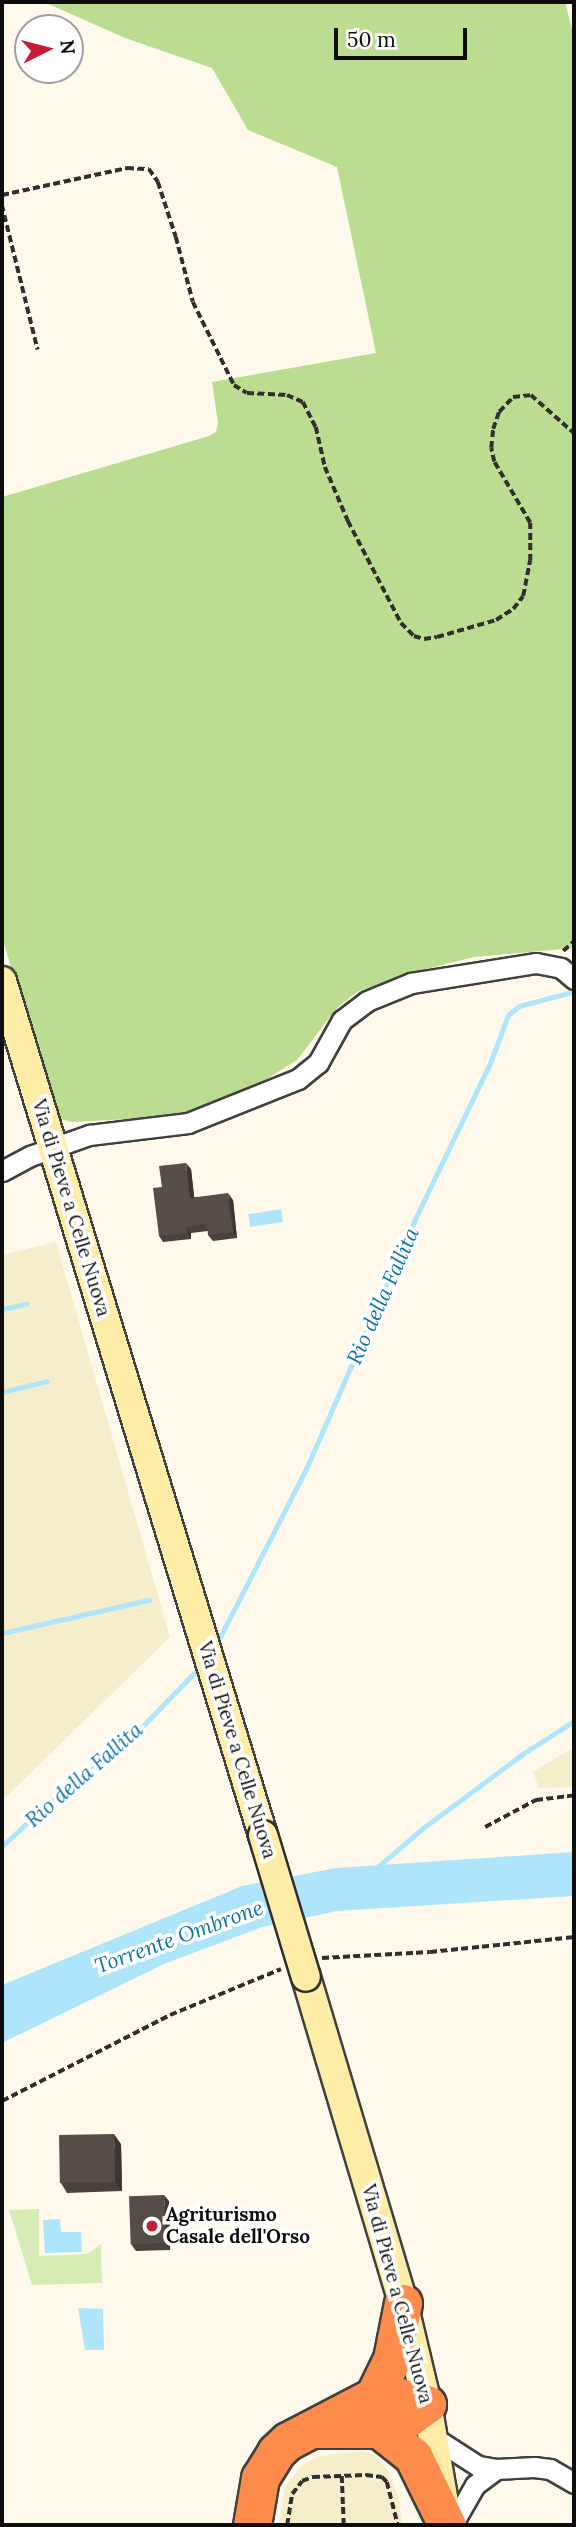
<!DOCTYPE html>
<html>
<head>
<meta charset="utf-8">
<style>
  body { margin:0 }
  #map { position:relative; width:576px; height:2527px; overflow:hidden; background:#fff9ec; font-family:Lora,serif }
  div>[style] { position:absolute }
  .farmland>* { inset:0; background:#f6eecb }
  .green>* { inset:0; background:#d6ecb4 }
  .forest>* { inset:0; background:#bbdd92 }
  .water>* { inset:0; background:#aee5fa; transform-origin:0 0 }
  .stream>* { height:5px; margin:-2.5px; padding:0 2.5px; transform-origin:2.5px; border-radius:2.5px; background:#aee5fa }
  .path>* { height:3.5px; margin-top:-1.75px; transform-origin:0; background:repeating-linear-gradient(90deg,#2f2f2f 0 7px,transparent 0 10.5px) }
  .roads { filter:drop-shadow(2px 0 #404040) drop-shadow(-2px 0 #404040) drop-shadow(0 2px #404040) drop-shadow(0 -2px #404040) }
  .street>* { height:19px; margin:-9.5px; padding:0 9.5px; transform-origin:9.5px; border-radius:9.5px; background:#fff }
  .secondary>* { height:28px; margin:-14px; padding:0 14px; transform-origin:14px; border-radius:14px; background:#ffeda7 }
  .highway>* { height:37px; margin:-18.5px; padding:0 18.5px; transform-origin:18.5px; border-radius:18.5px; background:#fd8c4d }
  .bridges { filter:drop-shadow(2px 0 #2f2f2f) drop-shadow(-2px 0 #2f2f2f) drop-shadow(0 2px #2f2f2f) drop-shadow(0 -2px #2f2f2f) }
  .secondary-bridge>* { height:28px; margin:-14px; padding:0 14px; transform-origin:14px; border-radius:14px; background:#ffeda7 }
  .wall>* { inset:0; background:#4a413e }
  .shaded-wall>* { inset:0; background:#3c3532 }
  .building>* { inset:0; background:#564c48; transform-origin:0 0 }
  .dots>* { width:19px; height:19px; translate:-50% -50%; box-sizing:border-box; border:4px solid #fff; border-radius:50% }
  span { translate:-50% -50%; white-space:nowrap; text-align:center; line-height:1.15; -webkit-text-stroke:7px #fff; paint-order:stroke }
  .street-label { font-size:19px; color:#0d0d0d }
  .poi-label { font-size:19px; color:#0d0d0d; font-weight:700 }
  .left { translate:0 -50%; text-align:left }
  .water-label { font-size:21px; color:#0f72a5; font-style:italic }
  .frame { position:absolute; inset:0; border:4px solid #0d0d0d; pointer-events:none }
  .north { position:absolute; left:14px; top:14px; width:70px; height:70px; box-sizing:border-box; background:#fff; border:2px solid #9e9e9e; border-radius:50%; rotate:84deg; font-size:19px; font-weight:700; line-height:28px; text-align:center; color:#0d0d0d }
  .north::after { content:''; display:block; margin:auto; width:24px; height:32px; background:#c41d35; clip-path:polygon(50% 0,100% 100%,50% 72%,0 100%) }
  .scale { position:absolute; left:334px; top:28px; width:133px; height:32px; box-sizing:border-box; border:4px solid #0d0d0d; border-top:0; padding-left:9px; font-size:21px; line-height:24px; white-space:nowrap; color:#0d0d0d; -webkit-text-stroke:5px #fff; paint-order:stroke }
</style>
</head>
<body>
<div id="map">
  <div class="farmland">
    <i style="clip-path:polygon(56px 1242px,170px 1637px,2px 1801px,2px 1255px)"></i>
    <i style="clip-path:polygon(574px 1747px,574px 1787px,539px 1788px,533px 1772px)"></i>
    <i style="clip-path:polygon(364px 2451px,379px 2458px,388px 2471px,398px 2495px,403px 2525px,279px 2525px,285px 2487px,300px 2467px,318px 2456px)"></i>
  </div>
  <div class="green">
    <i style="clip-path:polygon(39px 2209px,39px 2256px,87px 2254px,101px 2244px,102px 2283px,32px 2285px,9px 2210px)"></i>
  </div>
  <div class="forest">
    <i style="clip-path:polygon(44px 2px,565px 2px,574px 37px,574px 948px,474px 957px,406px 974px,357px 992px,337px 1008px,297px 1060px,267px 1079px,203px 1107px,168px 1117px,72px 1122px,60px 1119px,55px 1114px,2px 937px,2px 497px,209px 436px,216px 432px,218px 423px,212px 382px,376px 353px,337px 167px,248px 130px,212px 68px,125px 38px)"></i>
  </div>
  <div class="water">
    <i style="left:281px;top:1209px;width:13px;height:33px;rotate:81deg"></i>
    <i style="clip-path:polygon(574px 1852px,574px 1896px,337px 1911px,262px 1927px,164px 1964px,2px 2043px,2px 1985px,242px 1886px,336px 1868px)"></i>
    <i style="clip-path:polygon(60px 2219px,61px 2232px,81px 2232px,82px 2252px,45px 2253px,43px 2220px)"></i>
    <i style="clip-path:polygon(78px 2308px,103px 2309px,104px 2350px,85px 2350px)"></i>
  </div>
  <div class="stream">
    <i style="left:2px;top:1309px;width:25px;rotate:-12deg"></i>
    <i style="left:2px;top:1392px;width:46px;rotate:-13.7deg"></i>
    <i style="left:2px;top:1633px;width:151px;rotate:-12.7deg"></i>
    <i style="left:220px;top:1637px;width:189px;rotate:-62.9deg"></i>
    <i style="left:306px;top:1469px;width:273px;rotate:-66.4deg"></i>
    <i style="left:415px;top:1219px;width:173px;rotate:-64.3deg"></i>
    <i style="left:490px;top:1063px;width:51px;rotate:-69.4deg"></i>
    <i style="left:508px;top:1015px;width:14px;rotate:-39deg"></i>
    <i style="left:519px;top:1006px;width:55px;rotate:-14.8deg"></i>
    <i style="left:2px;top:1846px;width:53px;rotate:-42.7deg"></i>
    <i style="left:41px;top:1810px;width:119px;rotate:-38.9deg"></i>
    <i style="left:134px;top:1735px;width:86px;rotate:-45.9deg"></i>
    <i style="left:375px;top:1869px;width:63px;rotate:-40.5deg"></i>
    <i style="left:423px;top:1828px;width:126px;rotate:-36.6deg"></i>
    <i style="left:524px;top:1753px;width:59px;rotate:-32.6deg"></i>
  </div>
  <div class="path">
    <i style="left:2px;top:195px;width:128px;rotate:-12.2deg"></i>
    <i style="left:127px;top:168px;width:22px;rotate:3deg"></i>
    <i style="left:149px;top:169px;width:16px;rotate:55deg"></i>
    <i style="left:158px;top:182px;width:58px;rotate:71.9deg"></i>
    <i style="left:176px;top:237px;width:67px;rotate:75.3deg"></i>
    <i style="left:193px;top:302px;width:93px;rotate:63.7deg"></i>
    <i style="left:234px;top:385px;width:15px;rotate:32deg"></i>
    <i style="left:247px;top:393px;width:40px;rotate:2.9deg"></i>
    <i style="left:287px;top:395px;width:17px;rotate:24deg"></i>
    <i style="left:303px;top:402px;width:28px;rotate:63deg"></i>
    <i style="left:316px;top:427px;width:41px;rotate:77.3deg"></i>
    <i style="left:325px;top:467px;width:59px;rotate:66.9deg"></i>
    <i style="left:348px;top:521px;width:115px;rotate:62.5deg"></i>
    <i style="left:401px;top:623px;width:18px;rotate:45deg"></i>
    <i style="left:414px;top:636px;width:10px;rotate:17deg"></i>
    <i style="left:424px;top:639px;width:13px;rotate:-9deg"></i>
    <i style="left:437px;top:637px;width:61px;rotate:-16.1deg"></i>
    <i style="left:496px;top:620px;width:20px;rotate:-33deg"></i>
    <i style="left:513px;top:609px;width:16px;rotate:-52deg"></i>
    <i style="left:523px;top:596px;width:36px;rotate:-79deg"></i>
    <i style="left:530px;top:561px;width:38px;rotate:-90deg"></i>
    <i style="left:530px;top:523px;width:71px;rotate:-120.5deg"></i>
    <i style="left:494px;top:462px;width:14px;rotate:-102deg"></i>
    <i style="left:491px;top:448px;width:19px;rotate:-84deg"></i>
    <i style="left:493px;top:429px;width:18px;rotate:-71deg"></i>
    <i style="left:499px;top:412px;width:21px;rotate:-47deg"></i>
    <i style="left:513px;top:397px;width:18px;rotate:-6deg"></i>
    <i style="left:531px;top:395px;width:57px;rotate:41.5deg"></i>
    <i style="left:2px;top:205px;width:149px;rotate:76.1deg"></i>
    <i style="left:563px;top:951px;width:15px;rotate:-42deg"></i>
    <i style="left:485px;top:1827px;width:58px;rotate:-27.9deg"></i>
    <i style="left:536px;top:1800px;width:38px;rotate:-7deg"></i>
    <i style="left:322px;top:1958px;width:108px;rotate:-3.2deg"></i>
    <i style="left:430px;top:1952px;width:145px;rotate:-5.9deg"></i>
    <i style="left:2px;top:2101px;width:189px;rotate:-27.1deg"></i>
    <i style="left:170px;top:2015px;width:120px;rotate:-22.5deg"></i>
    <i style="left:342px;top:2476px;width:49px;rotate:87.7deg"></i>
    <i style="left:287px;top:2525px;width:31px;rotate:-81deg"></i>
    <i style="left:292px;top:2494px;width:16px;rotate:-52deg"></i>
    <i style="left:302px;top:2481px;width:12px;rotate:-20deg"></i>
    <i style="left:313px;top:2477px;width:53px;rotate:-2.2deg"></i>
    <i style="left:366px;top:2475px;width:16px;rotate:7deg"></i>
    <i style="left:382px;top:2477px;width:7px;rotate:45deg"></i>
    <i style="left:387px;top:2482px;width:44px;rotate:75.7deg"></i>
  </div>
  <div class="roads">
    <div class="street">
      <i style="left:2px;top:1171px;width:32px;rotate:-28deg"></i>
      <i style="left:30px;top:1156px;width:63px;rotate:-19.6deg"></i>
      <i style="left:89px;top:1135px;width:100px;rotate:-6.9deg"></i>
      <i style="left:188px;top:1123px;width:118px;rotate:-21.8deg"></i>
      <i style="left:298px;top:1079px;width:26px;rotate:-39deg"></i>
      <i style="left:318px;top:1063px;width:49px;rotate:-60.8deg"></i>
      <i style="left:342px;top:1020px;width:31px;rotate:-37deg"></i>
      <i style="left:367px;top:1001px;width:48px;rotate:-22.2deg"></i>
      <i style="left:411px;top:983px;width:127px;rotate:-9.1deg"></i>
      <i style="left:536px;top:963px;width:25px;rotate:11deg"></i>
      <i style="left:561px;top:968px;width:17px;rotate:40deg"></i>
      <i style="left:433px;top:2437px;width:54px;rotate:32.8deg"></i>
      <i style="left:478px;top:2466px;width:18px;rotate:9deg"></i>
      <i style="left:496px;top:2469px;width:38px;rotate:-3deg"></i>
      <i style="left:534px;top:2467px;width:16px;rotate:7deg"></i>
      <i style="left:550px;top:2469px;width:28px;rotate:30deg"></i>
      <i style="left:452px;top:2525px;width:46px;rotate:-60.1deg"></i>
      <i style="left:475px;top:2485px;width:26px;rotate:-37deg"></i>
    </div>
    <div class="secondary">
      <i style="left:2px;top:981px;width:893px;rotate:73.01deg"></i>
      <i style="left:306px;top:1977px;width:340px;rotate:73.4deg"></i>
      <i style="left:403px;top:2303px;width:104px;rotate:76.6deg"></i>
      <i style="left:427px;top:2404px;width:99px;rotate:80.2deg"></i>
    </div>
    <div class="highway">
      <i style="left:374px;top:2396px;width:41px;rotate:-64.1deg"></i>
      <i style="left:392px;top:2359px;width:57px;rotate:-78.9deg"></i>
      <i style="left:318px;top:2429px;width:61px"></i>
      <i style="left:379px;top:2429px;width:23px;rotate:-15deg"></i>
      <i style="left:401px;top:2423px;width:32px;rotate:-36deg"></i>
      <i style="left:379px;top:2429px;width:43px;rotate:38.5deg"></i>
      <i style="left:413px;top:2456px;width:77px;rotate:63.8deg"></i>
      <i style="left:252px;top:2525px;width:48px;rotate:-80.3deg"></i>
      <i style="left:260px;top:2478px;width:31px;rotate:-58deg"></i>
      <i style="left:276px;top:2452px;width:16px;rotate:-43deg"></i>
      <i style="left:288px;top:2441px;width:97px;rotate:-27.6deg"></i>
      <i style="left:374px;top:2396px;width:26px;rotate:2deg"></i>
      <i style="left:400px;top:2397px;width:28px;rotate:15deg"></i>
    </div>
  </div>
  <div class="bridges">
    <div class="secondary-bridge">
      <i style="left:263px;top:1835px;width:148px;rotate:73.2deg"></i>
    </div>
  </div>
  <div class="wall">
    <i style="clip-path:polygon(191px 1169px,194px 1197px,233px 1200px,237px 1238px,213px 1241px,208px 1235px,208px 1231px,191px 1233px,191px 1239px,163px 1242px,159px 1236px,162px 1187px)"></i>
    <i style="clip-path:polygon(121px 2144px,122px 2191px,67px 2193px,61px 2183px)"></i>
    <i style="clip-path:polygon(169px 2201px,170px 2250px,136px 2251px,131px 2244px)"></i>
  </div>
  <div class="shaded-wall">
    <i style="clip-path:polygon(186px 1163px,191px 1169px,195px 1204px,190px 1198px)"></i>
    <i style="clip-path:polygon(228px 1193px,233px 1200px,237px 1238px,233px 1232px)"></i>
    <i style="clip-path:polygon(186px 1227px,191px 1233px,191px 1239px,187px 1233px)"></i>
    <i style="clip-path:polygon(114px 2134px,121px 2144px,122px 2191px,115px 2182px)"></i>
    <i style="clip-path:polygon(164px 2195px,169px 2201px,170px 2250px,166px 2243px)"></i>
  </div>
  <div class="building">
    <i style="clip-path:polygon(186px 1163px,190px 1198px,228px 1193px,233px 1232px,208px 1235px,207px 1224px,186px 1227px,187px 1233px,159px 1236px,153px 1188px,162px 1187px,159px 1166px)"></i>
    <i style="left:114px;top:2134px;width:48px;height:55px;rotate:89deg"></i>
    <i style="left:164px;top:2195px;width:48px;height:35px;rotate:88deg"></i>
  </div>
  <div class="dots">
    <i style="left:152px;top:2226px;background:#c41d35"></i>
  </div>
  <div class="street-label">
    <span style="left:71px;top:1208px;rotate:73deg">Via di Pieve a Celle Nuova</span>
    <span style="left:237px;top:1750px;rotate:73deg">Via di Pieve a Celle Nuova</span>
    <span style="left:397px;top:2294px;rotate:75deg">Via di Pieve a Celle Nuova</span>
  </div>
  <div class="poi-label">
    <span class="left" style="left:166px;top:2226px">Agriturismo<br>Casale dell'Orso</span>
  </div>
  <div class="water-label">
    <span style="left:383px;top:1296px;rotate:-66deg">Rio della Fallita</span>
    <span style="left:84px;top:1775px;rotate:-41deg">Rio della Fallita</span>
    <span style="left:179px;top:1937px;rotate:-20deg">Torrente Ombrone</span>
  </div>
  <div class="frame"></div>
  <div class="north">N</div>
  <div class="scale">50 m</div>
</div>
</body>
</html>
